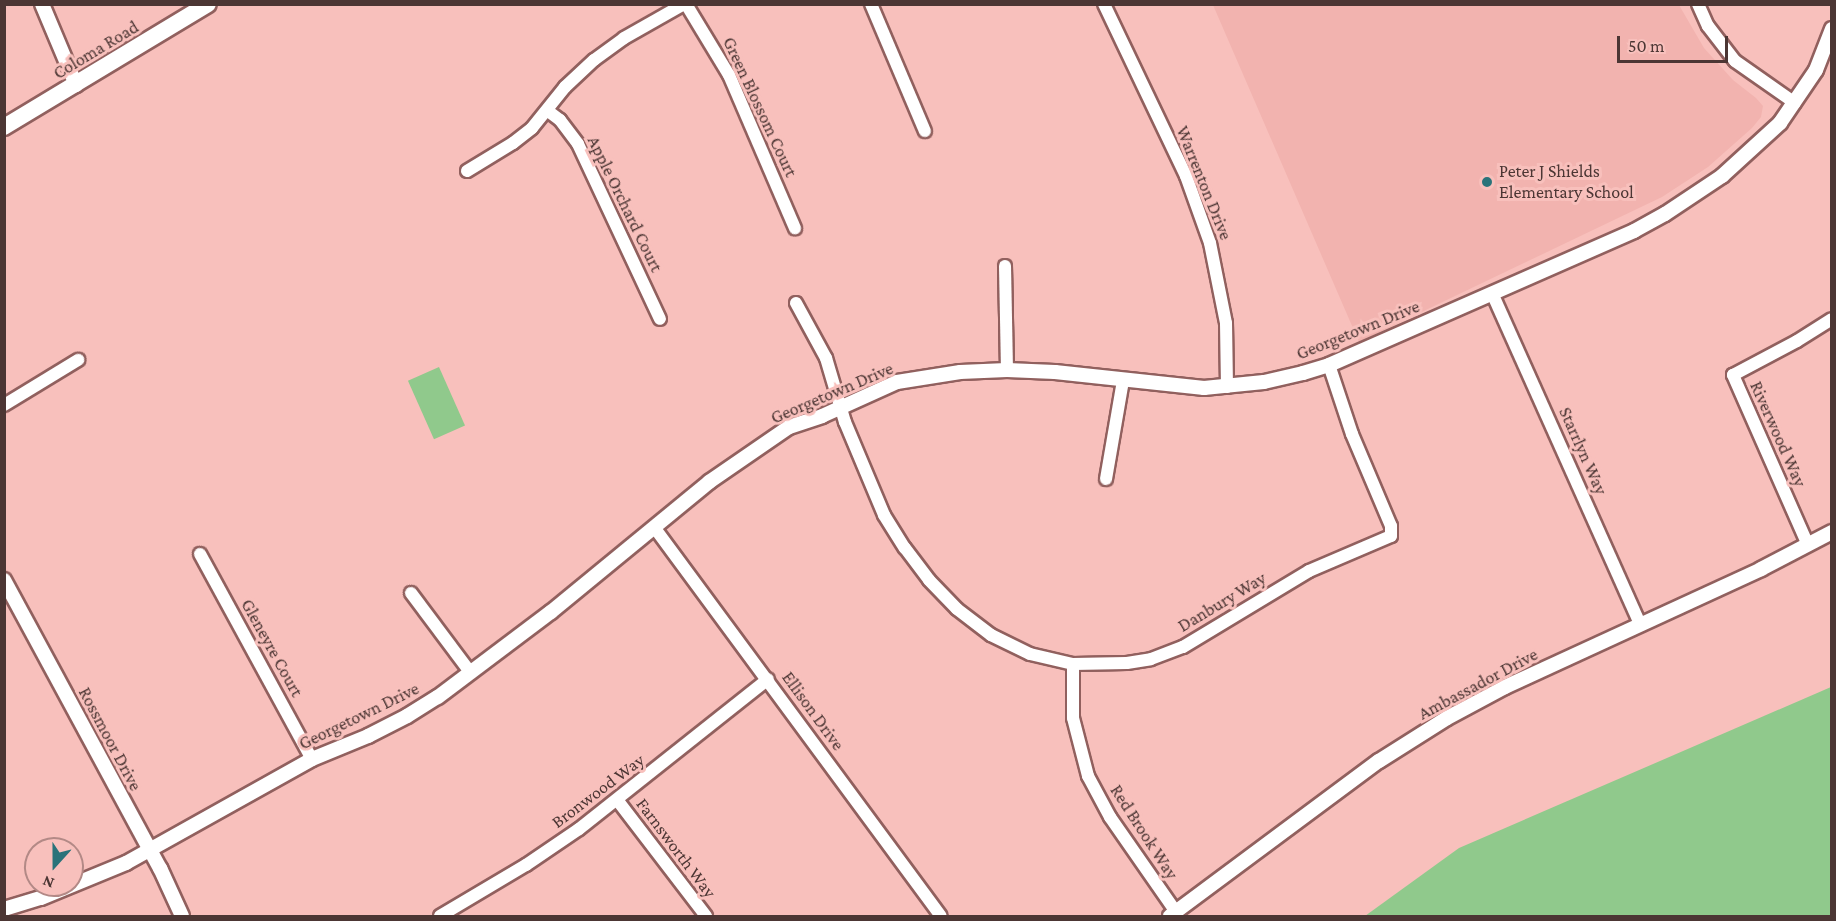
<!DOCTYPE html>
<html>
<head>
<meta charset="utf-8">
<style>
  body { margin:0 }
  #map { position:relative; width:1836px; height:921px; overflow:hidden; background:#f8c0bc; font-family:"Crimson Pro",serif }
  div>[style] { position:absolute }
  .built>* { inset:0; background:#f2b3af }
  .green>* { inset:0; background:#90c98c; transform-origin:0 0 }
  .roads { filter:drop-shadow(2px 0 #91605e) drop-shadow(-2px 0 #91605e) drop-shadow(0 2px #91605e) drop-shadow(0 -2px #91605e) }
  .minor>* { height:12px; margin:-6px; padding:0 6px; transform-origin:6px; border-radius:6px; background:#fff }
  .tertiary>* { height:14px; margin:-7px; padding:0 7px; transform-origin:7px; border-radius:7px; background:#fff }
  .secondary>* { height:16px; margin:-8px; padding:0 8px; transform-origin:8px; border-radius:8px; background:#fff }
  .dots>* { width:16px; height:16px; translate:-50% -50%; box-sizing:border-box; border:3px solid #f8c0bc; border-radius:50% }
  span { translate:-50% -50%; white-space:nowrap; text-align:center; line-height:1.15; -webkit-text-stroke:6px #f8c0bc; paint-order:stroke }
  .street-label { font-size:18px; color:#4c3634 }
  .poi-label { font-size:18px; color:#4c3634 }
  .left { translate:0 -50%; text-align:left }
  .frame { position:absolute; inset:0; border:6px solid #4c3634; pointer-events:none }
  .north { position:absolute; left:24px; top:837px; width:60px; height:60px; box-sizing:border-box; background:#f8c0bc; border:2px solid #b38986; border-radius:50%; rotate:201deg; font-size:16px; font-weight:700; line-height:24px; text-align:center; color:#4c3634 }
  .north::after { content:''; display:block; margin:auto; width:21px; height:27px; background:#2a737a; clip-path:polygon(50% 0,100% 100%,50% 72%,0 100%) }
  .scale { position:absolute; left:1617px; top:36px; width:111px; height:27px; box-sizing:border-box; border:3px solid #4c3634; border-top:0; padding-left:8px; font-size:18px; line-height:21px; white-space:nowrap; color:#4c3634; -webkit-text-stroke:4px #f8c0bc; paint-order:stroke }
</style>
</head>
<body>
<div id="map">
  <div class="built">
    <i style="clip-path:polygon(1213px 5px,1679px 5px,1704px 48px,1733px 80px,1756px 98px,1763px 106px,1761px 117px,1752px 128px,1708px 167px,1662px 197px,1359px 342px)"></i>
  </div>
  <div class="green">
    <i style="left:439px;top:367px;width:64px;height:34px;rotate:66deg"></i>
    <i style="clip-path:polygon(1831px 687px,1831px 916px,1365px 916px,1459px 848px)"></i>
  </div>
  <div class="roads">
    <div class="minor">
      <i style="left:686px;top:4px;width:83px;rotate:58.8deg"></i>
      <i style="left:729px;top:75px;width:167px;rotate:66.7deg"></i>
      <i style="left:871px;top:4px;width:138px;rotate:67deg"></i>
      <i style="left:1104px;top:4px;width:191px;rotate:64.5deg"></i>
      <i style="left:1186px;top:176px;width:71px;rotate:70.3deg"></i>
      <i style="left:1210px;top:243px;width:82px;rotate:78.7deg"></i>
      <i style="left:1226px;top:323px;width:64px;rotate:89.1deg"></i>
      <i style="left:1698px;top:4px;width:24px;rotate:66deg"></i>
      <i style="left:1708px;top:26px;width:44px;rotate:52.4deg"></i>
      <i style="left:1735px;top:61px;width:73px;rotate:35deg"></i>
      <i style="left:548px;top:111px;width:15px;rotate:37deg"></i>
      <i style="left:560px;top:120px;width:30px;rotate:53deg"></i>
      <i style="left:578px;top:144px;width:193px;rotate:64.9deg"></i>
      <i style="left:467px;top:171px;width:54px;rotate:-31.3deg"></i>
      <i style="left:513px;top:143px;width:24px;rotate:-38deg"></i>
      <i style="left:532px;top:128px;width:53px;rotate:-51.2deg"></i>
      <i style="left:565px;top:87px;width:40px;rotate:-43deg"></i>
      <i style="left:594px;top:60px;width:37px;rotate:-36deg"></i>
      <i style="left:624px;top:38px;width:69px;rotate:-29.5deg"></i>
      <i style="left:1005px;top:266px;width:104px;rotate:88.9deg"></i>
      <i style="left:1492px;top:293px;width:363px;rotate:65.9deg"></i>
      <i style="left:796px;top:303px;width:63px;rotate:61.4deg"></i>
      <i style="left:826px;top:358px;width:67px;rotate:73.5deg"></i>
      <i style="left:845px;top:422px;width:101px;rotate:67.2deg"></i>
      <i style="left:884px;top:515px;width:39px;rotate:58deg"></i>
      <i style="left:905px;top:548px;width:40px;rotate:53deg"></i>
      <i style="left:929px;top:580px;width:40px;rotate:46deg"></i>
      <i style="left:957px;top:609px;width:43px;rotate:37.4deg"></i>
      <i style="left:991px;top:635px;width:43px;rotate:26deg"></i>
      <i style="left:1030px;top:654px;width:44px;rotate:13.1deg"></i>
      <i style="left:1073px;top:664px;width:54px;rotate:-1.1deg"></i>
      <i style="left:1127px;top:663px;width:24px;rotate:-9deg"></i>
      <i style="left:1151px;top:659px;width:34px;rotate:-21deg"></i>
      <i style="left:1183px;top:647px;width:147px;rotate:-31.1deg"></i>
      <i style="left:1309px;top:571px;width:89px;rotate:-23.1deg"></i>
      <i style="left:1391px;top:536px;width:10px;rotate:-90deg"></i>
      <i style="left:1391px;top:526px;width:100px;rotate:-113deg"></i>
      <i style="left:1352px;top:434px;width:73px;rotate:-108.4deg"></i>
      <i style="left:4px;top:405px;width:87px;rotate:-31.3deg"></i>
      <i style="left:1106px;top:479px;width:99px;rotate:-80.2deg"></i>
      <i style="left:654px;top:527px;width:483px;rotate:53.6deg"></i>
      <i style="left:1808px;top:545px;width:186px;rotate:-113.8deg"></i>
      <i style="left:1733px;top:375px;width:72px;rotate:-28deg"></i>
      <i style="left:1797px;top:341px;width:41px;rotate:-32.2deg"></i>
      <i style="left:200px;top:554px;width:234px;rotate:61.4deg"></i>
      <i style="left:411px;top:593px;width:99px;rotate:53.2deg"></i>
      <i style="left:1073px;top:664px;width:54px;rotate:90deg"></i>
      <i style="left:1073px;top:718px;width:60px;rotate:75.5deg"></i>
      <i style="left:1088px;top:776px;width:47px;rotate:61.8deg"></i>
      <i style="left:1110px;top:817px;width:116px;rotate:55.2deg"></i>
      <i style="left:618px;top:801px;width:145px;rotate:52.6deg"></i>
      <i style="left:440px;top:916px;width:100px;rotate:-30.7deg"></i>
      <i style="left:526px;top:865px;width:64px;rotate:-34.2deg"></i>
      <i style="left:579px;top:829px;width:241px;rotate:-38.4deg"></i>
    </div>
    <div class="tertiary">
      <i style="left:42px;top:4px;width:88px;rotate:67.2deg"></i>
      <i style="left:4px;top:580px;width:328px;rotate:61.6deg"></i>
      <i style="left:160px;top:868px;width:53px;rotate:65.4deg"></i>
      <i style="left:4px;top:909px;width:39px;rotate:-17deg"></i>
      <i style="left:41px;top:898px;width:92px;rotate:-22.4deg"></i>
      <i style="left:126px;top:863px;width:213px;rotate:-29.2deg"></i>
      <i style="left:312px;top:759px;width:61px;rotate:-22.3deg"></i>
      <i style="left:368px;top:736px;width:44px;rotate:-27.1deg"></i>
      <i style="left:407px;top:716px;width:36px;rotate:-32deg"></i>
      <i style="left:438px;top:697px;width:141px;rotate:-37deg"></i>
      <i style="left:551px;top:612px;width:205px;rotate:-39.4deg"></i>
      <i style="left:709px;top:482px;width:97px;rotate:-34.5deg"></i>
      <i style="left:789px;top:427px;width:35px;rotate:-18deg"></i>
      <i style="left:822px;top:416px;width:82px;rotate:-24.4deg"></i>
      <i style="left:897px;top:382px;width:64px;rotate:-9deg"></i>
      <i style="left:960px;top:372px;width:47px;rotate:-2.4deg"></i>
      <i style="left:1007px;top:370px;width:48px;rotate:2.4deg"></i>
      <i style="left:1055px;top:372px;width:150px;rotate:6.1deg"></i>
      <i style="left:1204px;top:388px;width:60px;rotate:-5.7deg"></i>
      <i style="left:1264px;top:382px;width:40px;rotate:-13deg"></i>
      <i style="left:1303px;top:373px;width:27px;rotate:-17deg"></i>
      <i style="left:1329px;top:365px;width:333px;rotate:-23.7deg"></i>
      <i style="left:1634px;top:231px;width:35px;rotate:-29deg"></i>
      <i style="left:1665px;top:214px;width:69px;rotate:-33.7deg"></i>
      <i style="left:1722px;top:176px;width:79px;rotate:-42.4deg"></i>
      <i style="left:1780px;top:123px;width:64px;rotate:-55.8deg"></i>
      <i style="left:1816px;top:70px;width:44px;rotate:-68.7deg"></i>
      <i style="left:1170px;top:916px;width:260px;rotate:-36.6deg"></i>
      <i style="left:1379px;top:761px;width:80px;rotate:-32.3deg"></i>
      <i style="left:1447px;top:718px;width:66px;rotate:-28.1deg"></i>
      <i style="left:1505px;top:687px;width:282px;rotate:-24.7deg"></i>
      <i style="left:1761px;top:569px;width:80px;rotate:-27.5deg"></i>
    </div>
    <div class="secondary">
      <i style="left:4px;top:127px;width:238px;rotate:-31.1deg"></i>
    </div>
  </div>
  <div class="dots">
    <i style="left:1487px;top:182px;background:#2a737a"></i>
  </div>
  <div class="street-label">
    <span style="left:96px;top:50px;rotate:-31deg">Coloma Road</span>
    <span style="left:760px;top:107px;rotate:65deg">Green Blossom Court</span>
    <span style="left:1204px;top:183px;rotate:68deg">Warrenton Drive</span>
    <span style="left:625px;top:204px;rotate:64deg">Apple Orchard Court</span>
    <span style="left:1358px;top:330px;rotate:-22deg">Georgetown Drive</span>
    <span style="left:832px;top:393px;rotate:-23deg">Georgetown Drive</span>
    <span style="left:1778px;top:434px;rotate:66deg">Riverwood Way</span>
    <span style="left:1583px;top:451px;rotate:66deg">Starrlyn Way</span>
    <span style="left:1222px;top:602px;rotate:-31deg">Danbury Way</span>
    <span style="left:272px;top:648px;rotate:61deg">Gleneyre Court</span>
    <span style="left:1478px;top:684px;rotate:-28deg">Ambassador Drive</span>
    <span style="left:813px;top:711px;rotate:54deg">Ellison Drive</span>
    <span style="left:359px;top:716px;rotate:-26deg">Georgetown Drive</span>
    <span style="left:110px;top:739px;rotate:62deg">Rossmoor Drive</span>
    <span style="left:598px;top:791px;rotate:-37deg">Bronwood Way</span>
    <span style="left:1144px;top:832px;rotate:57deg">Red Brook Way</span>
    <span style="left:676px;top:848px;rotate:53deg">Farnsworth Way</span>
  </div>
  <div class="poi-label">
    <span class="left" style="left:1499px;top:182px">Peter J Shields<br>Elementary School</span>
  </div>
  <div class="frame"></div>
  <div class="north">N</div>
  <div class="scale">50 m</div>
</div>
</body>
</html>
